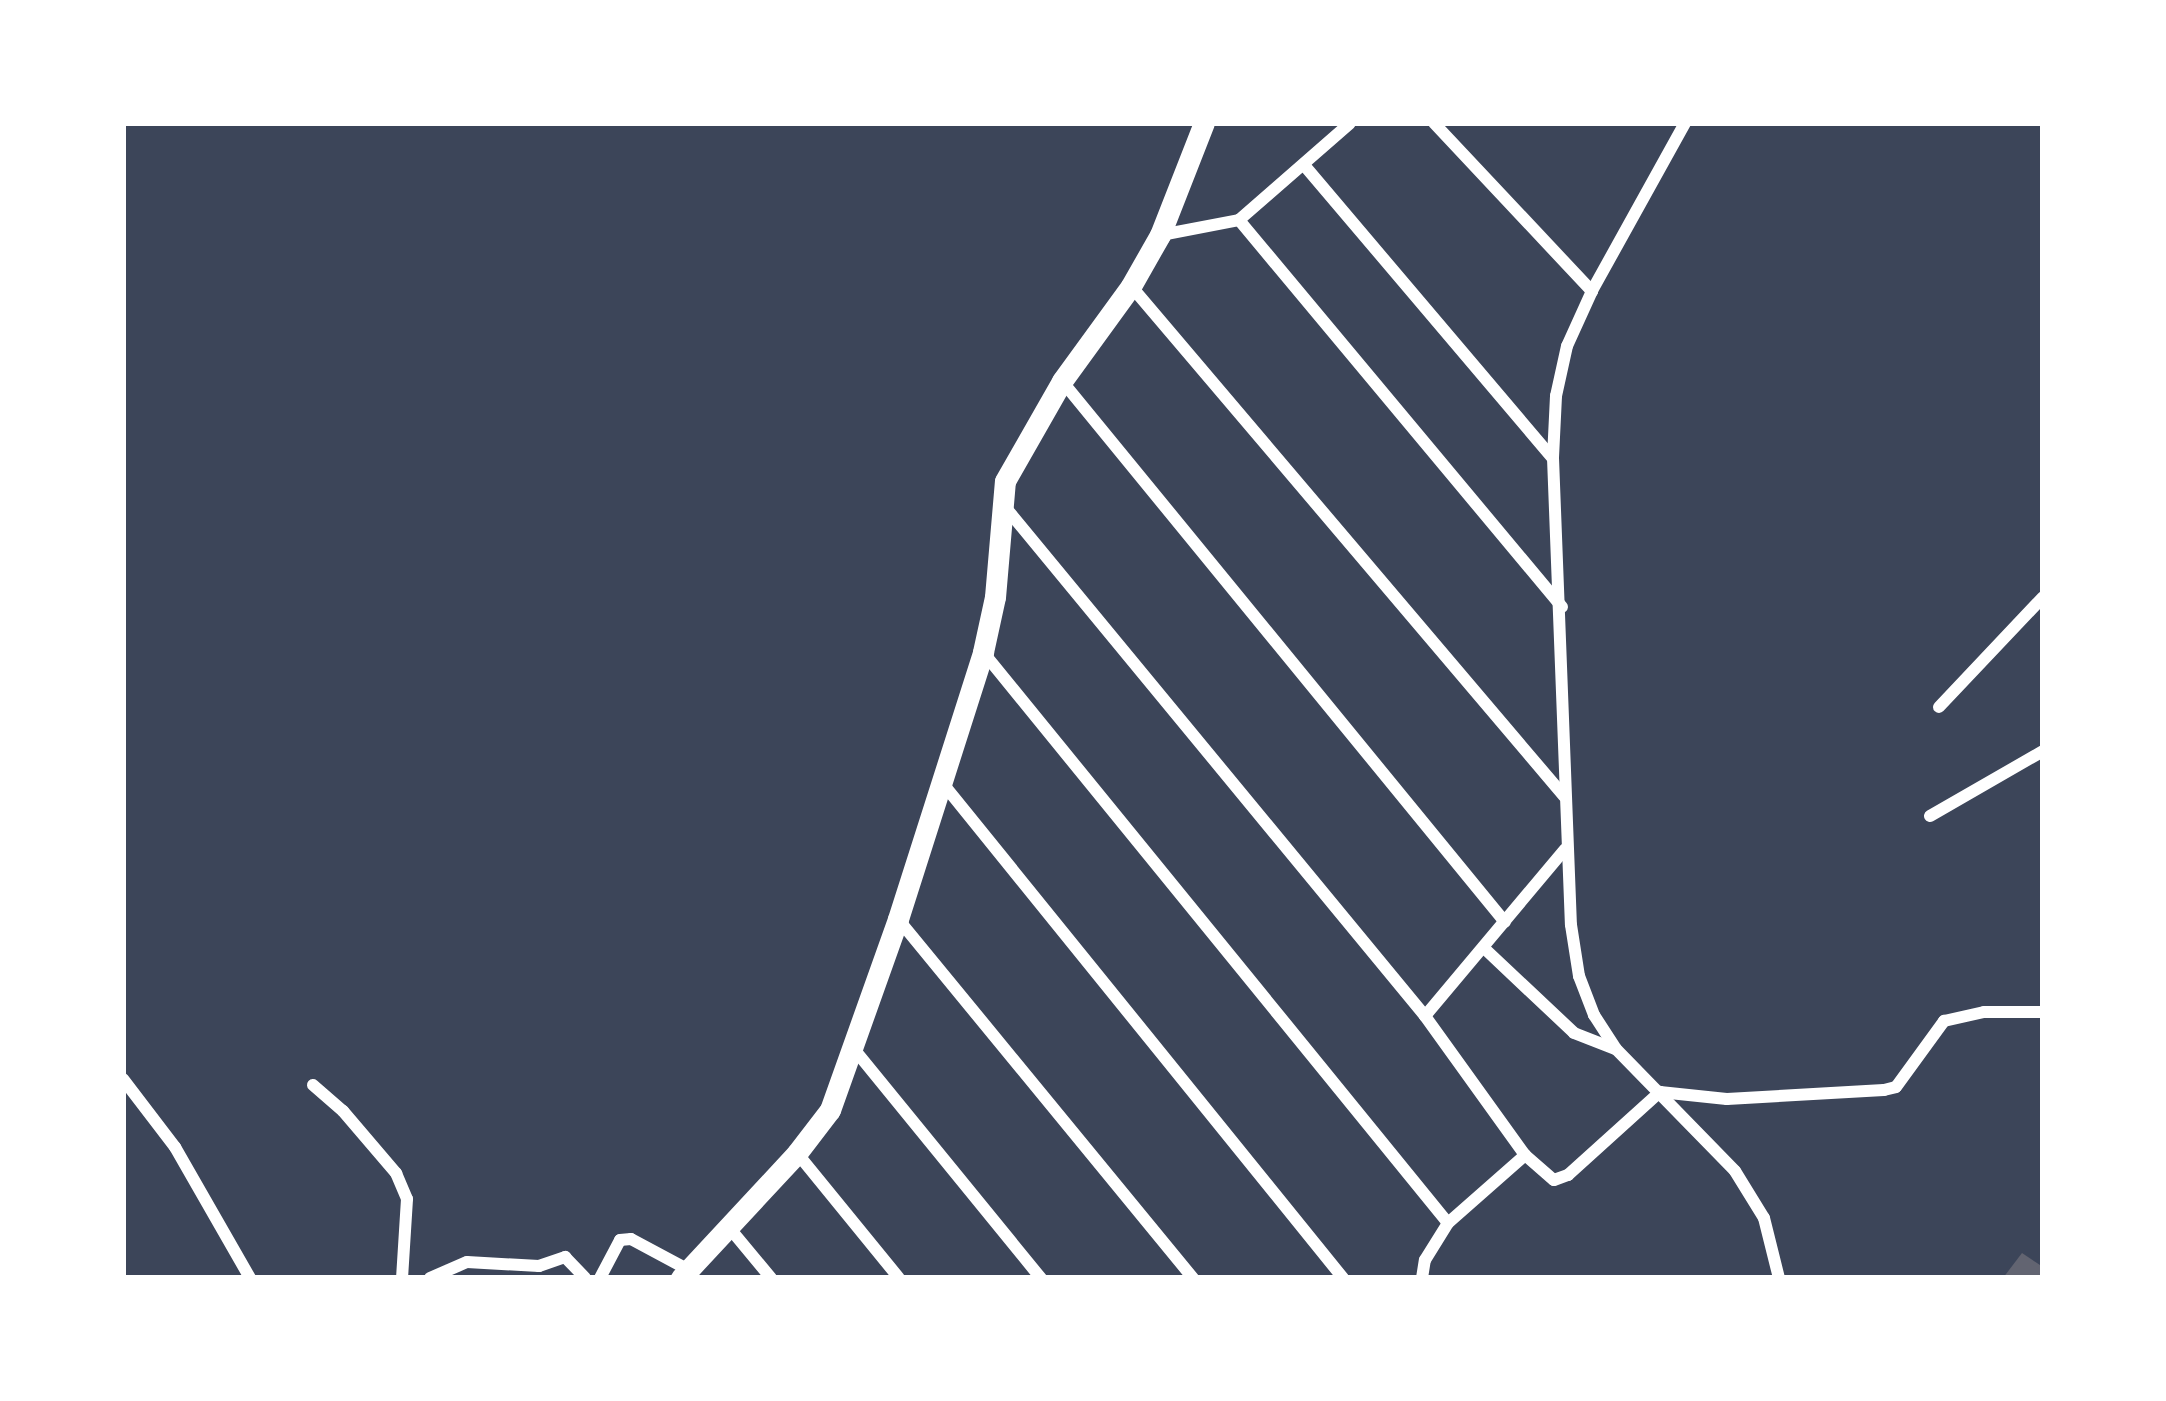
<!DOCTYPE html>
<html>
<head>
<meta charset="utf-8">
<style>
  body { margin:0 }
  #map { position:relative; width:2166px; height:1401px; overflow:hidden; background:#2d3142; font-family:Figtree,sans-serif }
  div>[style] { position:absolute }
  .green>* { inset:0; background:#3c4559; transform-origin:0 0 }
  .building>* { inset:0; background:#626471 }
  .minor>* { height:12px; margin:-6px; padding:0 6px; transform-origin:6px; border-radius:6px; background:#fff }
  .tertiary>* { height:21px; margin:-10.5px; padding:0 10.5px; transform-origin:10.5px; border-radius:10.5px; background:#fff }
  span { translate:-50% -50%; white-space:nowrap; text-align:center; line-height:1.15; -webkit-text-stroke:10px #fff; paint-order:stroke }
  .frame { position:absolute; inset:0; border:126px solid #fff; pointer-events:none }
</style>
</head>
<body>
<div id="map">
  <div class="green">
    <i style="left:123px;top:123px;width:1920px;height:1155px"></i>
  </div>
  <div class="building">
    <i style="clip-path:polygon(2022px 1253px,2043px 1267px,2043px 1278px,2003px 1278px)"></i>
  </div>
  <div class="minor">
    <i style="left:1434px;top:123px;width:231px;rotate:46.8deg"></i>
    <i style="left:1685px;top:123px;width:192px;rotate:119deg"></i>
    <i style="left:1592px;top:291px;width:60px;rotate:114.4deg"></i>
    <i style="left:1567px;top:346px;width:51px;rotate:102.4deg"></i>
    <i style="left:1556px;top:396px;width:62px;rotate:92.8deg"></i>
    <i style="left:1553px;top:458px;width:467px;rotate:87.8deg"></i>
    <i style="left:1571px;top:925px;width:52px;rotate:81.1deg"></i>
    <i style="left:1579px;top:976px;width:42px;rotate:69deg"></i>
    <i style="left:1594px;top:1015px;width:40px;rotate:57.1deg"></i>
    <i style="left:1616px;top:1049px;width:170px;rotate:45.7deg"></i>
    <i style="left:1735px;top:1171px;width:55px;rotate:58.3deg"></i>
    <i style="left:1764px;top:1218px;width:62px;rotate:76deg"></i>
    <i style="left:1304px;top:165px;width:383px;rotate:49.7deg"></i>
    <i style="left:1239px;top:220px;width:504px;rotate:50.15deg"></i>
    <i style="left:1161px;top:235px;width:79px;rotate:-10.9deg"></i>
    <i style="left:1239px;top:220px;width:147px;rotate:-41.1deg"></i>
    <i style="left:1131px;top:286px;width:669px;rotate:49.67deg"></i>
    <i style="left:1062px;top:381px;width:699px;rotate:50.69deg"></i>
    <i style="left:1006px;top:508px;width:659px;rotate:50.48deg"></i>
    <i style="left:1425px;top:1016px;width:171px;rotate:54.3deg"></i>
    <i style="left:1525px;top:1155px;width:38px;rotate:41deg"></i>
    <i style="left:1554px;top:1180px;width:15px;rotate:-20deg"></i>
    <i style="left:1568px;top:1175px;width:124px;rotate:-42.1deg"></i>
    <i style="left:1660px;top:1092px;width:67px;rotate:6deg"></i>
    <i style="left:1727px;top:1099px;width:157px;rotate:-3.3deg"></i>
    <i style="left:1884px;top:1090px;width:12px;rotate:-14deg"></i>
    <i style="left:1896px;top:1087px;width:82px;rotate:-54deg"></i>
    <i style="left:1944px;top:1021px;width:41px;rotate:-12.7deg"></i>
    <i style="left:1984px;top:1012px;width:59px"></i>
    <i style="left:983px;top:652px;width:736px;rotate:50.84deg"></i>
    <i style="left:1939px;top:707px;width:151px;rotate:-46.6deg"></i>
    <i style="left:940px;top:780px;width:641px;rotate:51.02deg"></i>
    <i style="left:1930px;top:816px;width:130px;rotate:-29.9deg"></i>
    <i style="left:898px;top:919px;width:465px;rotate:50.6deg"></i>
    <i style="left:1485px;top:949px;width:122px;rotate:43.3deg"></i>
    <i style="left:1574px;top:1033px;width:44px;rotate:21.3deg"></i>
    <i style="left:1425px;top:1016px;width:218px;rotate:-50deg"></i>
    <i style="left:854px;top:1049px;width:296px;rotate:50.8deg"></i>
    <i style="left:123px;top:1079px;width:86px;rotate:52.6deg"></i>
    <i style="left:175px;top:1147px;width:151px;rotate:60.2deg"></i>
    <i style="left:313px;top:1085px;width:40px;rotate:41deg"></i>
    <i style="left:343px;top:1111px;width:82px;rotate:49.5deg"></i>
    <i style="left:396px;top:1173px;width:28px;rotate:67deg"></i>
    <i style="left:407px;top:1199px;width:79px;rotate:93.6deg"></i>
    <i style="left:797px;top:1153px;width:161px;rotate:50.8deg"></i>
    <i style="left:727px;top:1225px;width:69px;rotate:50.3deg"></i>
    <i style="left:430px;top:1278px;width:40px;rotate:-23.4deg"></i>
    <i style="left:467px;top:1262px;width:72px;rotate:3.2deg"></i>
    <i style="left:539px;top:1266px;width:28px;rotate:-19deg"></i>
    <i style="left:565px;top:1257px;width:29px;rotate:46deg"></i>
    <i style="left:600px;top:1278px;width:43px;rotate:-62.2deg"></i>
    <i style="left:620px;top:1240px;width:11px;rotate:-5deg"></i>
    <i style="left:631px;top:1239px;width:61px;rotate:28.2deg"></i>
    <i style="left:1422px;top:1278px;width:18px;rotate:-81deg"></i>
    <i style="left:1425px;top:1260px;width:44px;rotate:-58.1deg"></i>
    <i style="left:1448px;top:1223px;width:103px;rotate:-41.4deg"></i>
  </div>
  <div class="tertiary">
    <i style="left:681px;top:1278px;width:171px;rotate:-47.1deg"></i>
    <i style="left:797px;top:1153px;width:54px;rotate:-52.5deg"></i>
    <i style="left:830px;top:1110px;width:203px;rotate:-70.4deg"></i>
    <i style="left:898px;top:919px;width:280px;rotate:-72.3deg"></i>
    <i style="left:983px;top:652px;width:56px;rotate:-77.7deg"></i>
    <i style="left:995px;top:597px;width:116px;rotate:-85.1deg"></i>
    <i style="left:1005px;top:481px;width:115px;rotate:-60.3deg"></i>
    <i style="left:1062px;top:381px;width:117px;rotate:-54deg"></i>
    <i style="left:1131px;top:286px;width:59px;rotate:-60.4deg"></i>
    <i style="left:1160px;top:235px;width:120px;rotate:-68.6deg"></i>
  </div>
  <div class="frame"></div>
</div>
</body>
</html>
